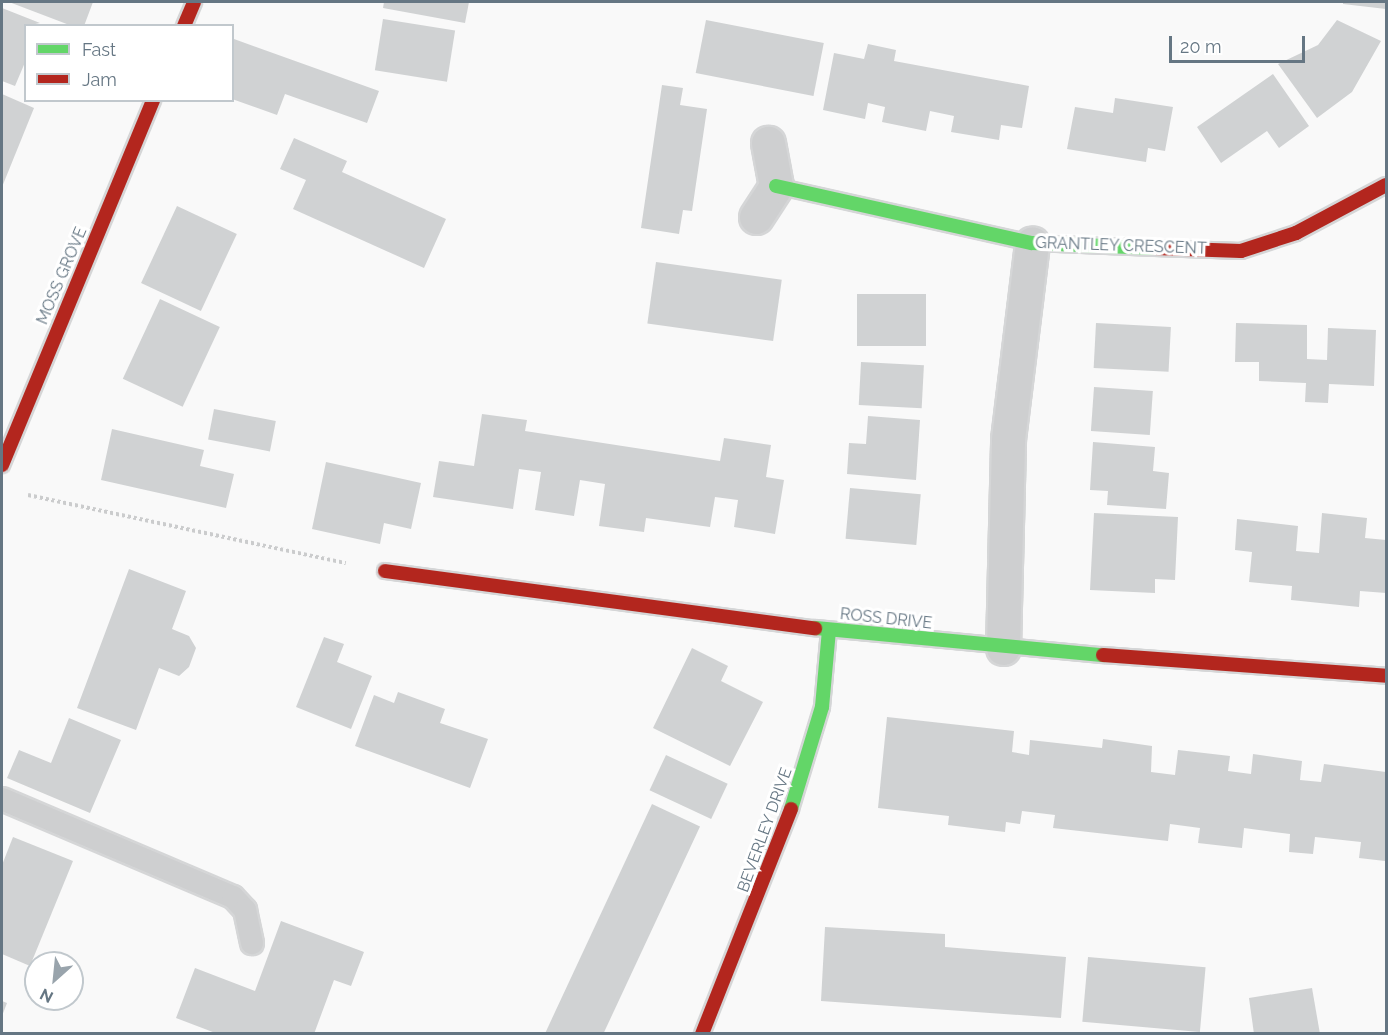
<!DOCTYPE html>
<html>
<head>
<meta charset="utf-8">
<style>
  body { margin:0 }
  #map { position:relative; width:1388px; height:1035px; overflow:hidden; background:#f9f9f9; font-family:Raleway,sans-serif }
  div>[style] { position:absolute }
  .building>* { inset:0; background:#d0d2d3; transform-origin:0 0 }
  .path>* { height:4px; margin-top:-2px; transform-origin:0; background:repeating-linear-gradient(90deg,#cbcccd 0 3px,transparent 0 6px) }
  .roads { filter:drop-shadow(2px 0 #d5d6d7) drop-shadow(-2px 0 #d5d6d7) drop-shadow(0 2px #d5d6d7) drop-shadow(0 -2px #d5d6d7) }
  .lane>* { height:22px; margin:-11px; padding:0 11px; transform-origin:11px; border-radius:11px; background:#cecfd0 }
  .street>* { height:33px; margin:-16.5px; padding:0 16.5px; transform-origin:16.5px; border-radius:16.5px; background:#cecfd0 }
  .fast>* { height:14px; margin:-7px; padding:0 7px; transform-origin:7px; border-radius:7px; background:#63d668 }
  .jam>* { height:14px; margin:-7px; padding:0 7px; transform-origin:7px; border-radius:7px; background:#b3261e }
  span { translate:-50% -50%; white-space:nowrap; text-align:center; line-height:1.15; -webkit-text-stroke:6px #fff; paint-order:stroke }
  .street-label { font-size:16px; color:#657683 }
  .frame { position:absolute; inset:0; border:3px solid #657683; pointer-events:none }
  .legend { position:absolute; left:24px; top:24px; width:210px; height:78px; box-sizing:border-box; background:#fff; border:2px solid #c1c8cd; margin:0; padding:8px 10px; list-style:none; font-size:18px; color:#657683 }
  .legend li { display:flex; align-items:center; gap:12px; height:30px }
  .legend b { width:30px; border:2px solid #c1c8cd }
  .north { position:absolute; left:24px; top:951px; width:60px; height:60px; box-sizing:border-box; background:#fff; border:2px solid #c1c8cd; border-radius:50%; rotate:207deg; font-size:16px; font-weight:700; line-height:24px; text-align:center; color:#657683 }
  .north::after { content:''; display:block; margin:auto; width:21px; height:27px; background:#99a4ac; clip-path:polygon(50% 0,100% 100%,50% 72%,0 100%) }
  .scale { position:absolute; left:1169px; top:36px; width:136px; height:27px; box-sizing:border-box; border:3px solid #657683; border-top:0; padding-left:8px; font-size:18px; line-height:21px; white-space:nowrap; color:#657683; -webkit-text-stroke:4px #fff; paint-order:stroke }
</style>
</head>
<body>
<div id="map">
  <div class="building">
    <i style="clip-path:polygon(9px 2px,93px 2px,84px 26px,72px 26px)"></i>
    <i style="clip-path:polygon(384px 2px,469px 2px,465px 23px,383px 8px)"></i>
    <i style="clip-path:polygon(1343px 2px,1386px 2px,1386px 9px,1343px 4px)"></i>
    <i style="clip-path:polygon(2px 8px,40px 23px,26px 26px,26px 60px,15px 86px,2px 81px)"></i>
    <i style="left:383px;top:19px;width:73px;height:52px;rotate:9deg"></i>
    <i style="left:706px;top:20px;width:120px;height:54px;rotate:11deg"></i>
    <i style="clip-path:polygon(1337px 20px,1381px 41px,1352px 92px,1317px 118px,1278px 64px,1318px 45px)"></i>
    <i style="clip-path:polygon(234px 39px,379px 91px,367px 123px,285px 94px,277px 115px,232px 99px)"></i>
    <i style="clip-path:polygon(868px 44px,896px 50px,894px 61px,1029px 86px,1022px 128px,1001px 125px,999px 140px,951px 132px,954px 116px,930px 111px,926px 131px,882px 122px,885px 107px,868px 103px,865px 119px,823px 110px,834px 53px,864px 59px)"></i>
    <i style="clip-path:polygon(1273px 74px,1309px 126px,1279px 148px,1267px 131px,1221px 163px,1197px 127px)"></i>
    <i style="clip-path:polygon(662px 85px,683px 88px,680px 105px,707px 109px,692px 211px,683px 210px,679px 234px,641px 228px)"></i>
    <i style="clip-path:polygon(2px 94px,34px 108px,2px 187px)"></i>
    <i style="clip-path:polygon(1115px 98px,1173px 107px,1165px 151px,1148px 148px,1146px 162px,1067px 149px,1075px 107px,1113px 113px)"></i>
    <i style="clip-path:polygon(294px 138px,347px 161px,342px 172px,446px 219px,424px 268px,293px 209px,306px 180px,280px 169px)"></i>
    <i style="left:177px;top:206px;width:66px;height:85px;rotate:25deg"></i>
    <i style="left:656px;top:262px;width:127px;height:62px;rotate:8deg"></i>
    <i style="left:857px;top:294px;width:69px;height:52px"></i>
    <i style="left:160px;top:299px;width:66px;height:88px;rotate:25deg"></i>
    <i style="left:1096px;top:323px;width:75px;height:45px;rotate:3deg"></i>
    <i style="clip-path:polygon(1236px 323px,1307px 325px,1307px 359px,1327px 360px,1328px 328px,1376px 330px,1374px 386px,1329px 384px,1328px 403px,1305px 402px,1306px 383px,1259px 381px,1259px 362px,1235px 362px)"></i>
    <i style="left:861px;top:362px;width:63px;height:43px;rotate:3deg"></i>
    <i style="left:1094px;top:387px;width:59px;height:44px;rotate:4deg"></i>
    <i style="left:214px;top:409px;width:63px;height:31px;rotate:11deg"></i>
    <i style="clip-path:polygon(482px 414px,527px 420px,525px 431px,720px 461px,724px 438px,771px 445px,766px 477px,784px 480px,775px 534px,734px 527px,738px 500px,715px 497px,710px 527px,646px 518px,644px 532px,599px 526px,605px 484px,580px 480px,574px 516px,535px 510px,541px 472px,519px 469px,513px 509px,433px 497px,439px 461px,474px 466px)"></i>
    <i style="clip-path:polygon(868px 416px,920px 420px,916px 480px,847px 474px,849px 443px,866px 444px)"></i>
    <i style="clip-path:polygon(112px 429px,204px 450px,200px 466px,234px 474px,226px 508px,101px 480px)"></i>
    <i style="clip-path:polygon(1093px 442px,1155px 447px,1153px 471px,1169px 473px,1166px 509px,1107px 505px,1108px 491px,1090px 490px)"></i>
    <i style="clip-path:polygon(326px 462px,421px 483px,411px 529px,384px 523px,380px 544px,312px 529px)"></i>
    <i style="left:850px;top:488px;width:71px;height:51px;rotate:5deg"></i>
    <i style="clip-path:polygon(1094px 513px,1178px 517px,1175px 580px,1155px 579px,1155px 593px,1090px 590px)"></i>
    <i style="clip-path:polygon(1322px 513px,1367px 518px,1365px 538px,1386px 540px,1386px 593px,1360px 591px,1359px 607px,1291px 600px,1292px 586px,1249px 582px,1252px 552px,1235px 550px,1237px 519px,1298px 526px,1296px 551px,1319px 553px)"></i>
    <i style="clip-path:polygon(129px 569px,186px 591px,172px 629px,189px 636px,196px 648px,189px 667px,179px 676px,159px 668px,136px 730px,77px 708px)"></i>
    <i style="clip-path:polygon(324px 637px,344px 644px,337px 662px,372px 676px,351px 729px,296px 707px)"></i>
    <i style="clip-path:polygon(692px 648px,728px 666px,721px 681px,763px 702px,730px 766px,653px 728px)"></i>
    <i style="clip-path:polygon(398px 692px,445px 709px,440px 723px,488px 739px,470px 788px,355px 746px,374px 695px,394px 703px)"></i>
    <i style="clip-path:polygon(887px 717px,1014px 731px,1012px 752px,1029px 755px,1030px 740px,1102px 748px,1103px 739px,1152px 746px,1151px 772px,1175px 775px,1178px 750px,1230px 756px,1228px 771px,1251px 774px,1253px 754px,1302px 761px,1300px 780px,1321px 782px,1324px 764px,1386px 772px,1386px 870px,1385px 861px,1359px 858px,1361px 842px,1315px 837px,1313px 854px,1289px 852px,1290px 834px,1244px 828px,1242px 848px,1198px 843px,1200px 828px,1170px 824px,1168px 841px,1053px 828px,1055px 815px,1022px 811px,1020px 824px,1006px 822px,1005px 832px,948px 825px,949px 816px,878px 808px)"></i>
    <i style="clip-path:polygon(69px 718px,121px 740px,90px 813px,7px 778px,19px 750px,51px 763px)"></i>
    <i style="left:666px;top:755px;width:68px;height:39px;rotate:25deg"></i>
    <i style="left:652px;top:804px;width:53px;height:252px;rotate:25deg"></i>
    <i style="clip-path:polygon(13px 837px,73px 861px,30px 966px,2px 954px,2px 865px)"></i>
    <i style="clip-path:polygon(281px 921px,364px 952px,351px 986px,334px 980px,314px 1034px,218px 1034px,176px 1018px,195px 968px,255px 991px)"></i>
    <i style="clip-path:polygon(825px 927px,945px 934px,945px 947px,1066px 957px,1061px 1018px,821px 1001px)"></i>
    <i style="left:1088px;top:957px;width:118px;height:65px;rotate:5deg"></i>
    <i style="clip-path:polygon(1312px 988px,1320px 1034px,1254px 1034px,1249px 998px)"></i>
    <i style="clip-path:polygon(2px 1001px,7px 1003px,2px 1016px)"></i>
  </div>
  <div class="path">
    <i style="left:28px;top:495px;width:325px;rotate:12.1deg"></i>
  </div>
  <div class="roads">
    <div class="lane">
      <i style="left:2px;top:799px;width:251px;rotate:23deg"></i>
      <i style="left:233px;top:897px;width:18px;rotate:47deg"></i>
      <i style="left:245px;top:910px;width:34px;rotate:78deg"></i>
    </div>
    <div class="street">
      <i style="left:756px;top:217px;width:37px;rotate:-57deg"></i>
      <i style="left:776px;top:186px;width:44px;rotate:-100.5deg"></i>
      <i style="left:1003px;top:648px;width:209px;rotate:-88.6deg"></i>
      <i style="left:1008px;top:439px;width:197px;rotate:-83deg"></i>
    </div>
    <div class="fast">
      <i style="left:776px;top:186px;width:262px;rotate:12.6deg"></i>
      <i style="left:1032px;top:243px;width:123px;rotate:2.3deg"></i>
      <i style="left:815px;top:628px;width:289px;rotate:5.4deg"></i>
      <i style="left:791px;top:809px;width:107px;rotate:-73.1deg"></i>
      <i style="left:822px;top:707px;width:77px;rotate:-84.8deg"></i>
    </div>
    <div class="jam">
      <i style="left:184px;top:26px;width:26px;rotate:-67deg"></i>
      <i style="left:1155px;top:248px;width:86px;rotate:2deg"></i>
      <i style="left:1241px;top:251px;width:58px;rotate:-18.1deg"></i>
      <i style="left:1296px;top:233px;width:102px;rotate:-28.1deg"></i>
      <i style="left:2px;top:465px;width:395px;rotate:-67.5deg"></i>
      <i style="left:385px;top:571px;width:434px;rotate:7.6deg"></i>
      <i style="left:1103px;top:655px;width:284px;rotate:4.2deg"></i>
      <i style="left:702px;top:1034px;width:242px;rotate:-68.4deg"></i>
    </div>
  </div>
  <div class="street-label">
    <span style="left:1121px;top:246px;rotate:2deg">GRANTLEY CRESCENT</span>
    <span style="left:62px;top:276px;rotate:-67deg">MOSS GROVE</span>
    <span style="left:886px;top:619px;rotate:6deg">ROSS DRIVE</span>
    <span style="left:765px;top:830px;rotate:-70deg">BEVERLEY DRIVE</span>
  </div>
  <div class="frame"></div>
  <ul class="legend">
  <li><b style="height:8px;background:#63d668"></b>Fast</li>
  <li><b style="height:8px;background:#b3261e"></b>Jam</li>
  </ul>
  <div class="north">N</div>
  <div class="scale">20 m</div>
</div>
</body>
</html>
